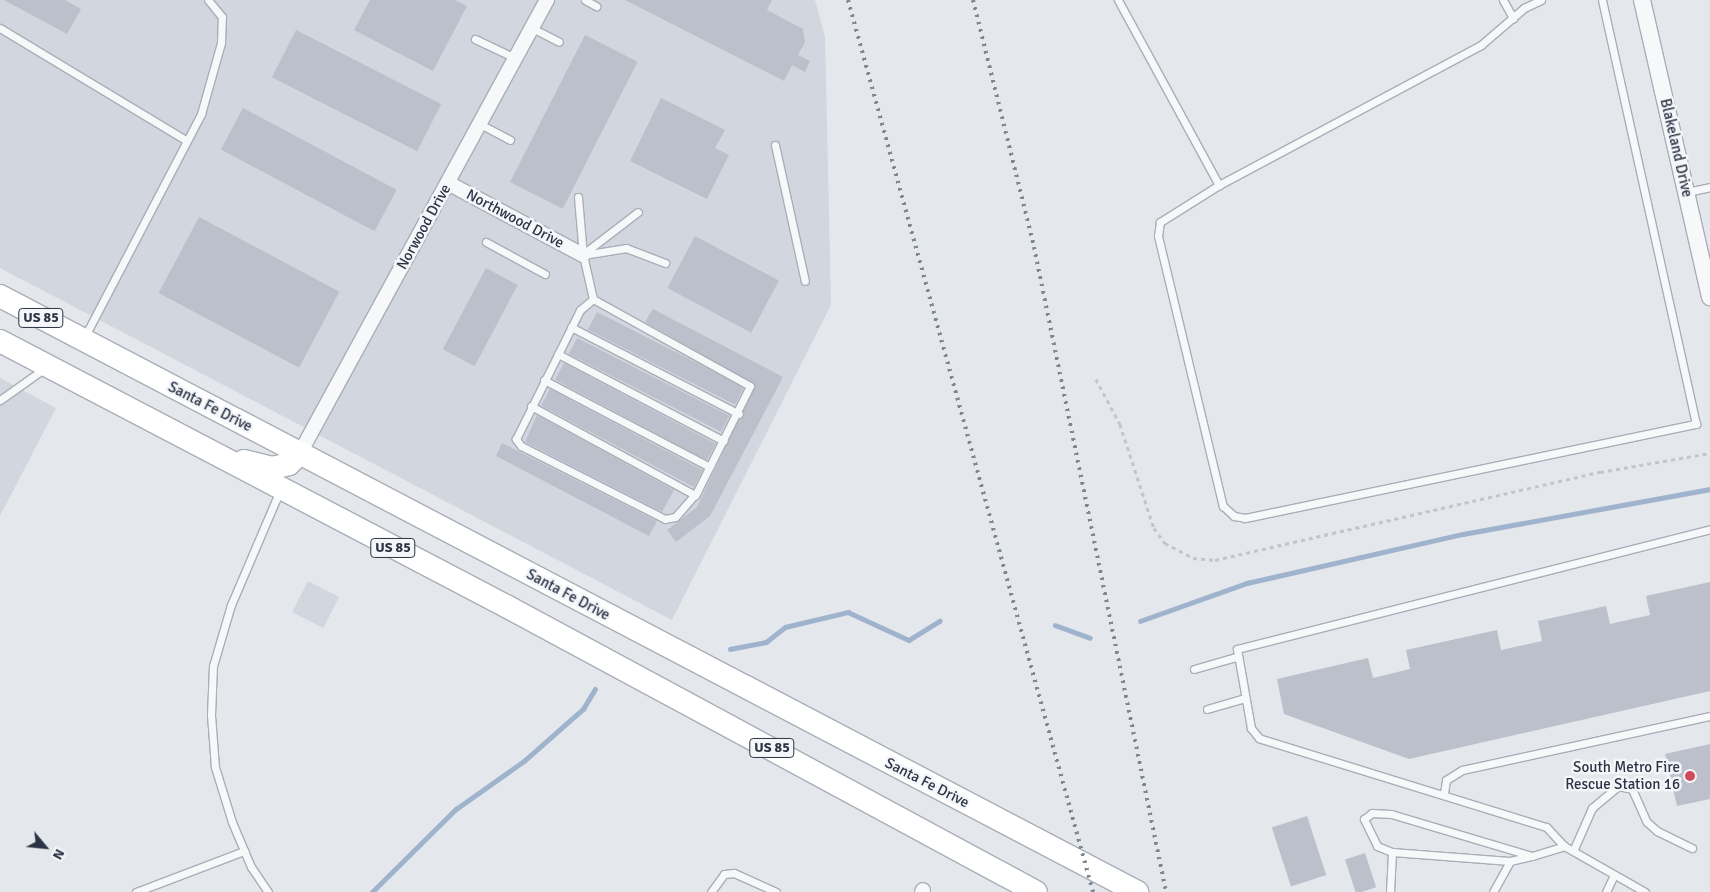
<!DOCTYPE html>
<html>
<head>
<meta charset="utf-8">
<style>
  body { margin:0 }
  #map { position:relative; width:1710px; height:892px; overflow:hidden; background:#e4e7ec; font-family:Signika,sans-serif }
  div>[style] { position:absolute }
  .built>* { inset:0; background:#d2d6de; transform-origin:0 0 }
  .stream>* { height:4.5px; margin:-2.25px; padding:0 2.25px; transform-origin:2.25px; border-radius:2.25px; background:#9fb4cc }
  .building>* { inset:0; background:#bbc0ca; transform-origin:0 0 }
  .path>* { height:2.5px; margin-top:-1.25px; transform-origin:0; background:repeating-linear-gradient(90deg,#c2c5cb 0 4px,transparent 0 8px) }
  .roads { filter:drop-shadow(1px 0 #a9aeb7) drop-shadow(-1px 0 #a9aeb7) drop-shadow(0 1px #a9aeb7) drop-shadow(0 -1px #a9aeb7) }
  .service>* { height:7px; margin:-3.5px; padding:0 3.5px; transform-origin:3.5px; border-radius:3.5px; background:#f7f8fa }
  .minor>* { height:14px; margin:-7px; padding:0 7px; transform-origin:7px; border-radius:7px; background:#f7f8fa }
  .tertiary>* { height:16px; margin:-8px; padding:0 8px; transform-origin:8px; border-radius:8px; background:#f7f8fa }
  .trunk>* { height:22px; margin:-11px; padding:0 11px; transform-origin:11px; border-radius:11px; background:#fff }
  .rail>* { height:4px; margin-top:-2px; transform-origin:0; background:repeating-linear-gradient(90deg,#7d8696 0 2.5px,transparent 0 7.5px) }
  .dots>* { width:14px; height:14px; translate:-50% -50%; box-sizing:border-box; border:2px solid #f4f6f9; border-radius:50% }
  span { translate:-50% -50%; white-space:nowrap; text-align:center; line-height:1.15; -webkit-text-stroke:5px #f4f6f9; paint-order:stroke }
  .shield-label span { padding:1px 4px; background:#f4f6f9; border:1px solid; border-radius:4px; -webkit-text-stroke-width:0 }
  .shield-label { font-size:14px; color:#2b3445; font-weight:700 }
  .street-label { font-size:15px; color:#2b3445 }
  .poi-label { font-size:15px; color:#2b3445 }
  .right { translate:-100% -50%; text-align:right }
  .north { position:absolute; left:20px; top:822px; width:50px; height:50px; -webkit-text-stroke:4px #f4f6f9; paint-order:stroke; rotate:118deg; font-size:14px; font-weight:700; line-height:20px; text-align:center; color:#2b3445 }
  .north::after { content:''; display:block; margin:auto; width:18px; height:22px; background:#2b3445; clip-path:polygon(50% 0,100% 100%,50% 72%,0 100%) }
</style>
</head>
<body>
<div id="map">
  <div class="built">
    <i style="clip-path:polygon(0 0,815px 0,825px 37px,831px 305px,672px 620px,0 268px)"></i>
    <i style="clip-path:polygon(0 378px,56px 408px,0 516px)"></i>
    <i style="left:308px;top:581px;width:35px;height:35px;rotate:27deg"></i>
  </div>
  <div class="stream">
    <i style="left:1140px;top:621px;width:114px;rotate:-19.6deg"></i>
    <i style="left:1247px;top:583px;width:221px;rotate:-12.8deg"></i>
    <i style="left:1463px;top:534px;width:251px;rotate:-10.3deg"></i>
    <i style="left:1055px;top:625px;width:37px;rotate:20deg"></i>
    <i style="left:730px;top:649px;width:37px;rotate:-11deg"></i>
    <i style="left:766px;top:642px;width:24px;rotate:-38deg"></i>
    <i style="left:785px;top:627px;width:65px;rotate:-13.4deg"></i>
    <i style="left:848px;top:612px;width:67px;rotate:24.7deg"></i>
    <i style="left:909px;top:640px;width:36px;rotate:-32deg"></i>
    <i style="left:372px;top:892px;width:118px;rotate:-44.7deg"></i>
    <i style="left:456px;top:809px;width:83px;rotate:-35.2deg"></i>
    <i style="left:524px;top:761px;width:79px;rotate:-41.4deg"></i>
    <i style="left:583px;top:709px;width:23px;rotate:-59deg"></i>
  </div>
  <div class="building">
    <i style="clip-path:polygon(4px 0,65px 0,81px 9px,67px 34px)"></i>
    <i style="clip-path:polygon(370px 0,455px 0,467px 6px,433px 71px,354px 30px)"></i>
    <i style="clip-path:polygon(625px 0,772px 0,767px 10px,803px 29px,805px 42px,798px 55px,810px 61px,805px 72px,792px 65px,784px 81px)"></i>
    <i style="left:296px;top:30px;width:163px;height:53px;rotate:27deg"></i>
    <i style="left:585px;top:35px;width:59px;height:165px;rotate:27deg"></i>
    <i style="clip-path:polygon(661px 98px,725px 130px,715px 148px,729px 155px,707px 199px,630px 161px)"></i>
    <i style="left:243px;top:108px;width:174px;height:47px;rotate:28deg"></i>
    <i style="left:199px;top:217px;width:159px;height:86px;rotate:28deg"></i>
    <i style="left:695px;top:236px;width:95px;height:59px;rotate:28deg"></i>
    <i style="left:486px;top:268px;width:36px;height:92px;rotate:28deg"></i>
    <i style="clip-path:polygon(653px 309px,783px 377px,710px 516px,676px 542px,667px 530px,697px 507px,755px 385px,645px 322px)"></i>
    <i style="left:597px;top:312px;width:165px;height:20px;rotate:27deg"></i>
    <i style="left:577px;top:338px;width:171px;height:18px;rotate:27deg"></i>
    <i style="left:564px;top:363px;width:172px;height:19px;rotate:28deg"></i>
    <i style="left:550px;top:389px;width:173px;height:19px;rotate:28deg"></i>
    <i style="clip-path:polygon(537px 415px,674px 490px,662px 512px,525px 442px)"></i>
    <i style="clip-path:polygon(502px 443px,657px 521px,649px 536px,496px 456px)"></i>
    <i style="clip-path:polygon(1710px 582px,1710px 691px,1409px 759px,1284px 714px,1277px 679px,1368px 658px,1373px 678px,1410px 669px,1406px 650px,1497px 630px,1501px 650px,1542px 641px,1538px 621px,1606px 606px,1610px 624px,1650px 615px,1646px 596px)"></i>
    <i style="clip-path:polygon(1710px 744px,1710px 799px,1677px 806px,1665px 754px)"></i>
    <i style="left:1307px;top:816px;width:62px;height:37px;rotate:72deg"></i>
    <i style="left:1365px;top:853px;width:36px;height:21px;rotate:72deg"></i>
  </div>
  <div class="path">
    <i style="left:1096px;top:379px;width:51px;rotate:61.9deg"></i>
    <i style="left:1120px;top:424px;width:109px;rotate:71.9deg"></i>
    <i style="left:1154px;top:528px;width:19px;rotate:54deg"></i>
    <i style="left:1165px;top:543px;width:32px;rotate:28deg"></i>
    <i style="left:1193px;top:558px;width:22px;rotate:5deg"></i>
    <i style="left:1215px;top:560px;width:395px;rotate:-12.9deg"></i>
    <i style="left:1600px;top:472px;width:112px;rotate:-9.8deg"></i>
  </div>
  <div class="roads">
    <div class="service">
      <i style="left:585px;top:0;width:13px;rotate:29deg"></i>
      <i style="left:1118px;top:0;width:211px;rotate:61.4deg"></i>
      <i style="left:1503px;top:0;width:21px;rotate:61deg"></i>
      <i style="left:1541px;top:0;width:19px;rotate:155deg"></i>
      <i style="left:1524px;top:8px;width:57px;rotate:139.3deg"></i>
      <i style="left:1481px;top:45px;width:297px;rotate:151.9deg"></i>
      <i style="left:1219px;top:185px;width:70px;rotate:147.9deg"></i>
      <i style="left:1160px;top:222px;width:14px;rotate:98deg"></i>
      <i style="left:1158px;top:236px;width:278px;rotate:76.5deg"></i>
      <i style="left:1223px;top:506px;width:15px;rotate:42deg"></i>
      <i style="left:1234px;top:516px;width:11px;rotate:10deg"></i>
      <i style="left:1245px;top:518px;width:461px;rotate:-11.8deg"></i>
      <i style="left:1696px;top:424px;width:434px;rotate:-102.5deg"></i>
      <i style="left:0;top:28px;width:218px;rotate:31.1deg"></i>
      <i style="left:532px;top:28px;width:30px;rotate:27deg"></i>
      <i style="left:475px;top:39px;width:44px;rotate:25.4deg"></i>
      <i style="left:480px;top:124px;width:34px;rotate:28deg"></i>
      <i style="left:775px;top:145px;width:139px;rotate:77.6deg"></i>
      <i style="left:1687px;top:192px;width:24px;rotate:-12deg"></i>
      <i style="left:578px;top:197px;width:58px;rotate:85.1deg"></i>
      <i style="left:583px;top:255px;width:45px;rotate:77.2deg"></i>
      <i style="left:593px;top:299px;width:179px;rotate:29deg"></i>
      <i style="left:750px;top:386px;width:119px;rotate:116.6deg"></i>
      <i style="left:697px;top:492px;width:33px;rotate:131deg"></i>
      <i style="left:675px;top:517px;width:10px;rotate:169deg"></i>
      <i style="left:665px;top:519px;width:161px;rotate:-153.1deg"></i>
      <i style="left:521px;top:446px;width:9px;rotate:-126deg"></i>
      <i style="left:516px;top:439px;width:144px;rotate:-63.6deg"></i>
      <i style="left:580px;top:310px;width:17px;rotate:-40deg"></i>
      <i style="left:486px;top:242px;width:67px;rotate:28.5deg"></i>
      <i style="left:583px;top:254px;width:69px;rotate:-37.4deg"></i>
      <i style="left:583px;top:255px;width:44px;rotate:-9.2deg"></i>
      <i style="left:626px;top:248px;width:42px;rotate:21deg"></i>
      <i style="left:571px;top:327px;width:189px;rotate:27.4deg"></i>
      <i style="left:84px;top:338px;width:253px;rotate:-62.4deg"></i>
      <i style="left:201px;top:114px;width:74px;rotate:-74.3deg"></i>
      <i style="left:221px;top:43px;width:26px;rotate:-88deg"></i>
      <i style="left:222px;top:17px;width:22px;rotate:-129deg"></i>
      <i style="left:558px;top:354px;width:187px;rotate:27.7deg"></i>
      <i style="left:544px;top:380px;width:187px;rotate:27.7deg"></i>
      <i style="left:0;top:400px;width:55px;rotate:-35.4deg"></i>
      <i style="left:531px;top:406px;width:187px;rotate:28.5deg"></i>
      <i style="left:1194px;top:669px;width:44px;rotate:-15.9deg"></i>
      <i style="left:1207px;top:709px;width:40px;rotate:-16deg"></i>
      <i style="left:1444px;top:793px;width:13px;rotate:-81deg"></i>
      <i style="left:1446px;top:780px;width:19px;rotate:-32deg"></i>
      <i style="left:1462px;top:770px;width:254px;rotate:-12.3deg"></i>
      <i style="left:1573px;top:851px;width:47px;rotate:-66.2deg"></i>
      <i style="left:1592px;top:808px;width:34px;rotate:-40deg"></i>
      <i style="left:1618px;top:786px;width:14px;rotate:12deg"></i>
      <i style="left:1632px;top:789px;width:36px;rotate:66deg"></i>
      <i style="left:1647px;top:822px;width:13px;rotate:42deg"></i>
      <i style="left:1657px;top:831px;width:39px;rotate:26deg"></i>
      <i style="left:1532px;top:856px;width:147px;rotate:-163.4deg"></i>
      <i style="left:1391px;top:814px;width:19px;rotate:-177deg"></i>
      <i style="left:1372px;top:813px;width:10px;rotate:143deg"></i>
      <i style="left:1364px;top:819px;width:30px;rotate:64deg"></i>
      <i style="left:1377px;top:846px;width:16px;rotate:22deg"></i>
      <i style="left:1392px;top:852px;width:118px;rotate:4.4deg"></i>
      <i style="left:1510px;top:861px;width:23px;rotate:-13deg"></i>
      <i style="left:1532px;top:856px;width:34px;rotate:-17deg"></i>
      <i style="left:136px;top:892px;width:116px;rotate:-20.8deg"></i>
      <i style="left:268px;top:892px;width:30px;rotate:-124deg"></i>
      <i style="left:251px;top:867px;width:49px;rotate:-112.9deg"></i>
      <i style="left:232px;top:822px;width:58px;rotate:-107.2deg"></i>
      <i style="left:215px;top:767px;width:52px;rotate:-94.4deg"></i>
      <i style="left:211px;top:715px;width:49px;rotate:-87.7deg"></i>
      <i style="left:213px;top:666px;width:64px;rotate:-73.6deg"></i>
      <i style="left:231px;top:605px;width:125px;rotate:-66.9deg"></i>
      <i style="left:711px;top:892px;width:22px;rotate:-54deg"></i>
      <i style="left:724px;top:874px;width:10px;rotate:-6deg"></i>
      <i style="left:734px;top:873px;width:46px;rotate:24.3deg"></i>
      <i style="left:1390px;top:892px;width:40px;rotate:-87.1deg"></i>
      <i style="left:1493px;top:892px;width:35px;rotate:-61deg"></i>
      <i style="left:1606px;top:892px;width:19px;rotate:-65deg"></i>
      <i style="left:1645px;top:892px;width:93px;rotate:-150.4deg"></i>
      <i style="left:1564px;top:846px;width:26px;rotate:-133deg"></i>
      <i style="left:1546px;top:827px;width:300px;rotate:-162.8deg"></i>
      <i style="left:1259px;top:738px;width:13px;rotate:-129deg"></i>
      <i style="left:1251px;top:728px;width:80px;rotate:-100deg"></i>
      <i style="left:1237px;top:649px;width:488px;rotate:-14.2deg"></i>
    </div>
    <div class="minor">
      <i style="left:448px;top:183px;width:153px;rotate:28.1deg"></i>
      <i style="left:300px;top:453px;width:516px;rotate:-61.4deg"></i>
      <i style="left:922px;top:892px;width:2px;rotate:-63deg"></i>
    </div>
    <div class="tertiary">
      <i style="left:1642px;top:0;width:305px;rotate:77.1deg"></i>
    </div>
    <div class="trunk">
      <i style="left:0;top:296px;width:1284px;rotate:27.66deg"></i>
      <i style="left:0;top:341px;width:571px;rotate:27.64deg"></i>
      <i style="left:506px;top:606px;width:602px;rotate:28.35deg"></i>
      <i style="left:244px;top:461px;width:29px;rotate:14deg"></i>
      <i style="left:272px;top:468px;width:17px;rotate:-13deg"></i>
      <i style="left:289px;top:464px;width:16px;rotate:-45deg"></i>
    </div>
  </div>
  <div class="rail">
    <i style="left:848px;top:0;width:925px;rotate:74.64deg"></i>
    <i style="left:973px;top:0;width:254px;rotate:76.1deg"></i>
    <i style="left:1034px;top:247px;width:658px;rotate:78.43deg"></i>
  </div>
  <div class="dots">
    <i style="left:1690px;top:776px;background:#d1495b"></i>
  </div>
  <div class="shield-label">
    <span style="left:41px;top:318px">US 85</span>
    <span style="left:393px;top:548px">US 85</span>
    <span style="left:772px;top:748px">US 85</span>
  </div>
  <div class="street-label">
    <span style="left:1676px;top:148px;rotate:77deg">Blakeland Drive</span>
    <span style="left:515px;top:219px;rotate:28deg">Northwood Drive</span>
    <span style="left:424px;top:227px;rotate:-61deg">Norwood Drive</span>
    <span style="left:210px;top:407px;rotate:27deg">Santa Fe Drive</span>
    <span style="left:568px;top:595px;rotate:28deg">Santa Fe Drive</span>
    <span style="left:927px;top:783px;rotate:27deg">Santa Fe Drive</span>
  </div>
  <div class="poi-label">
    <span class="right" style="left:1680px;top:776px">South Metro Fire<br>Rescue Station 16</span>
  </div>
  <div class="north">N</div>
</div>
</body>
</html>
